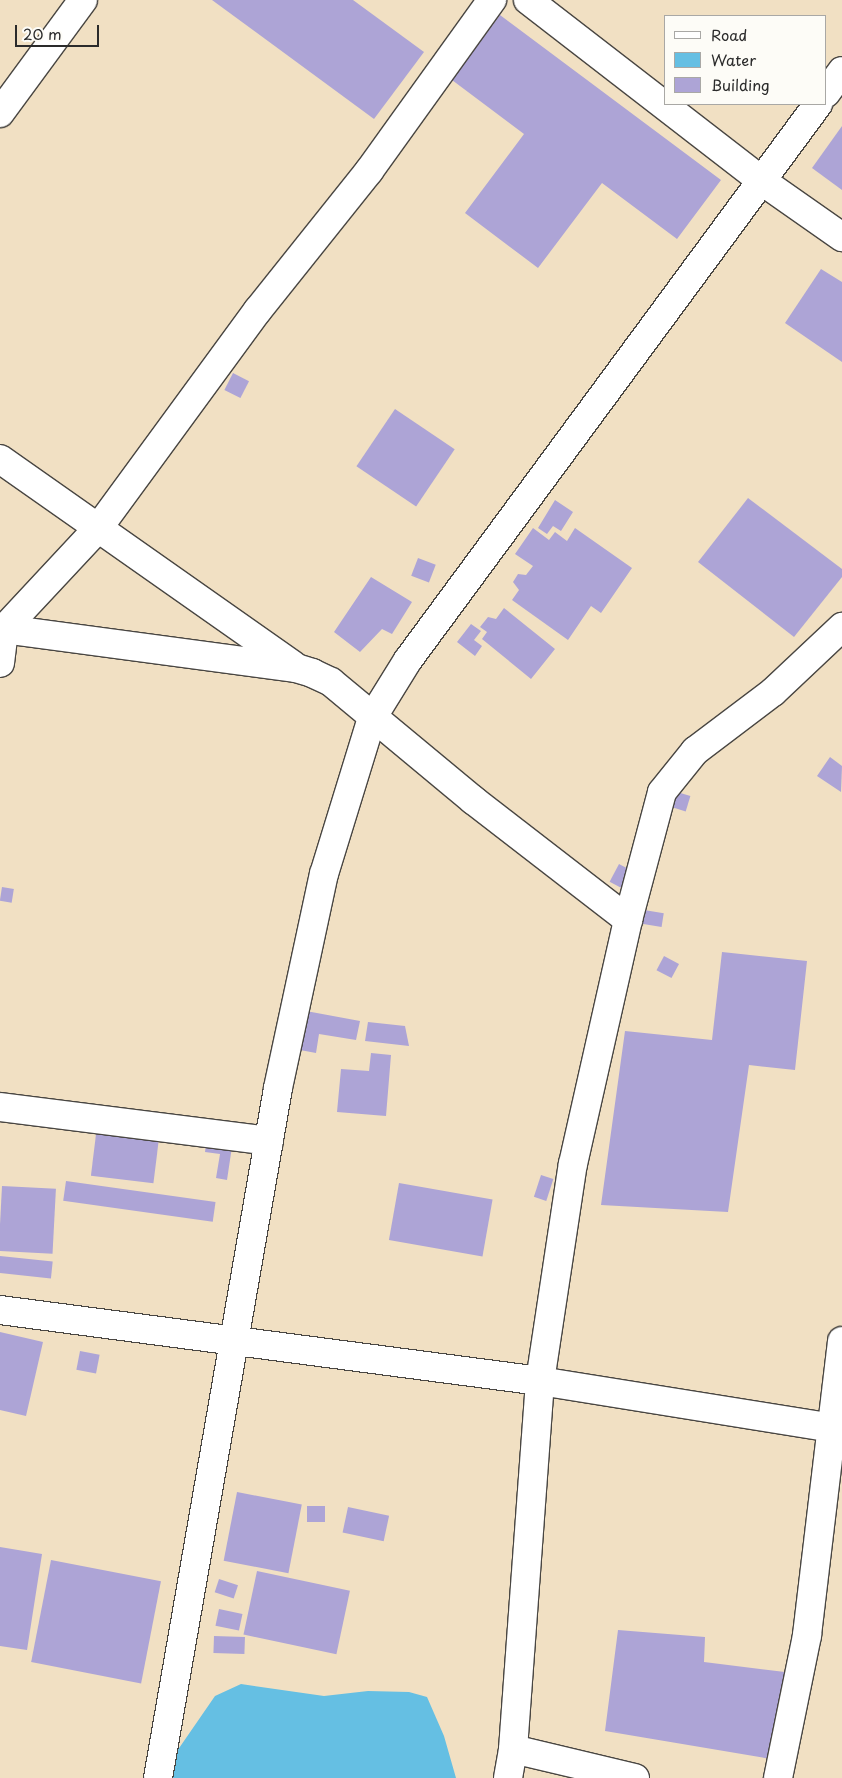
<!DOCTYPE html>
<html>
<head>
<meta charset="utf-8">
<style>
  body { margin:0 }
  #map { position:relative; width:842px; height:1778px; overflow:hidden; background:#f1e0c3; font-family:"Playpen Sans",sans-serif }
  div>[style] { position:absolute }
  .water>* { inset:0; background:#65bfe3 }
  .building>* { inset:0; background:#ada4d6; transform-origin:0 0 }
  .roads { filter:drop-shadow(1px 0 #494642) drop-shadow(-1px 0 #494642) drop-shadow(0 1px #494642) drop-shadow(0 -1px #494642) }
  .street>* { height:28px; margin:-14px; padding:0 14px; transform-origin:14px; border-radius:14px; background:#fff }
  span { translate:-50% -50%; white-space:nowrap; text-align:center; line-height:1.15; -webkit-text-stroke:4px #fdfcf7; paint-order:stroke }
  .legend { position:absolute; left:664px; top:15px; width:162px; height:90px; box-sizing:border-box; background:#fdfcf7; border:1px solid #a9a8a5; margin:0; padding:6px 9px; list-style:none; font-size:15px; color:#2b2b2b }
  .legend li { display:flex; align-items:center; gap:10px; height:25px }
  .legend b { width:25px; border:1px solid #a9a8a5 }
  .scale { position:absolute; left:15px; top:25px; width:84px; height:22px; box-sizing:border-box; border:2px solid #2b2b2b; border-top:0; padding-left:6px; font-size:15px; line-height:18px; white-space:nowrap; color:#2b2b2b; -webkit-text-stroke:4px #fdfcf7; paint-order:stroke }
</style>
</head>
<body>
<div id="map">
  <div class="water">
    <i style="clip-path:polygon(241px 1684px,324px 1696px,368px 1691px,409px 1692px,427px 1697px,444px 1736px,456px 1778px,166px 1778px,175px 1754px,215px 1696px)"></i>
  </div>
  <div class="building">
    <i style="clip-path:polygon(212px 0,353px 0,424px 52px,374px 119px)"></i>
    <i style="clip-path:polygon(500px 15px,721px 180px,677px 239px,602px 183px,538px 268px,465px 213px,524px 134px,452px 80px)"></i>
    <i style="clip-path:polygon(842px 126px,842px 190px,812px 168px)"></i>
    <i style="clip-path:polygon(821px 269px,842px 282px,842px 362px,785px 323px)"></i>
    <i style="left:233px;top:373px;width:18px;height:19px;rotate:27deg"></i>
    <i style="left:395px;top:409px;width:72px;height:69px;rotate:34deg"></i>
    <i style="clip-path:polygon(748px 498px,842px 569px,842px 577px,794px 637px,698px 562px)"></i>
    <i style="clip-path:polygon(555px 500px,573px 512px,561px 531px,553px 526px,547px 534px,538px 528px)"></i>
    <i style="clip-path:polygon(533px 528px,549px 540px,555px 532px,567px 541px,575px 528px,632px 568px,601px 613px,591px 606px,568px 640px,512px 600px,519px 590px,513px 582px,518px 574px,526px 575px,533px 566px,515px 554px)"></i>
    <i style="left:418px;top:558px;width:19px;height:19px;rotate:21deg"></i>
    <i style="clip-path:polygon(371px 577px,412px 602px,392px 634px,382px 629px,360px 652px,334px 632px)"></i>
    <i style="clip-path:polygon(504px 608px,555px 649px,531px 679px,482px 639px,487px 632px,480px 627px,488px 617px,496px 619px)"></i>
    <i style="clip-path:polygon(471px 624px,481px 631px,474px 640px,482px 646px,475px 656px,457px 642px)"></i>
    <i style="clip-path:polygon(830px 757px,842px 766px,841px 792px,817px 776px)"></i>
    <i style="left:677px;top:792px;width:14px;height:16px;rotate:17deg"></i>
    <i style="left:619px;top:864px;width:21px;height:20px;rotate:28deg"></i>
    <i style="left:2px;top:887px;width:12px;height:14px;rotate:9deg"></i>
    <i style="left:644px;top:910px;width:20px;height:14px;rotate:9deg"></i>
    <i style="clip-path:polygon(722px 952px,807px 961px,795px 1070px,749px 1065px,728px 1212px,601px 1205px,625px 1031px,712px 1040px)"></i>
    <i style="left:664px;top:956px;width:17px;height:16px;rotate:28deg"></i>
    <i style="clip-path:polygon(306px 1011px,360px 1021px,356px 1040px,319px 1034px,316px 1053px,300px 1050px)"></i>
    <i style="clip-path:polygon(368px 1022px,405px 1026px,409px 1046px,365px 1041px)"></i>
    <i style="clip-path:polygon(371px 1053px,391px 1055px,386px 1116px,337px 1112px,341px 1069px,369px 1071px)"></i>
    <i style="left:97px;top:1126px;width:63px;height:50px;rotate:7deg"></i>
    <i style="clip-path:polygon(207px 1137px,233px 1140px,227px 1180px,216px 1178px,220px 1154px,205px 1152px)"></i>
    <i style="left:541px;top:1175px;width:13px;height:23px;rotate:18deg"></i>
    <i style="left:66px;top:1181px;width:151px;height:20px;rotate:8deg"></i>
    <i style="left:399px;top:1183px;width:95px;height:58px;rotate:10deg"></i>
    <i style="left:2px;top:1186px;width:54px;height:65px;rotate:3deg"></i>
    <i style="left:0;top:1256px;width:53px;height:17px;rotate:6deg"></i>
    <i style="clip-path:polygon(0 1332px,43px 1342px,26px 1416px,0 1410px)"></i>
    <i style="left:80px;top:1351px;width:20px;height:19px;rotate:11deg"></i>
    <i style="left:237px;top:1492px;width:66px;height:70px;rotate:11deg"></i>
    <i style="left:307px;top:1506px;width:18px;height:16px"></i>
    <i style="left:348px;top:1507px;width:42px;height:26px;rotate:12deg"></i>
    <i style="clip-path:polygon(0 1547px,42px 1554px,27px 1650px,0 1646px)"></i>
    <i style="left:51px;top:1560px;width:112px;height:104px;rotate:11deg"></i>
    <i style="left:257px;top:1571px;width:95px;height:65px;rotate:12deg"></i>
    <i style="left:219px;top:1579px;width:20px;height:14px;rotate:18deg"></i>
    <i style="left:219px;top:1609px;width:24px;height:17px;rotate:12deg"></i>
    <i style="clip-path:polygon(618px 1630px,705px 1637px,704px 1662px,785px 1672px,777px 1760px,605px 1731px)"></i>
    <i style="left:214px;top:1636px;width:31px;height:17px;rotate:2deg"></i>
  </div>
  <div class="roads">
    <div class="street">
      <i style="left:528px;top:0;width:296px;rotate:37.7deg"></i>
      <i style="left:762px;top:181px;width:98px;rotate:35deg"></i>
      <i style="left:826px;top:93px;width:27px;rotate:-54deg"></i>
      <i style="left:0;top:113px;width:140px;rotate:-53.7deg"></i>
      <i style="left:0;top:459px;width:358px;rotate:35.1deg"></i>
      <i style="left:0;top:629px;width:4px"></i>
      <i style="left:4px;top:629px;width:139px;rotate:-47deg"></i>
      <i style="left:99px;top:527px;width:269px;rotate:-53.8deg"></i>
      <i style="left:258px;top:310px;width:178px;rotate:-51.4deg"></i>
      <i style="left:369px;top:171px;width:211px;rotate:-54.3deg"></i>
      <i style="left:0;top:663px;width:34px;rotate:-83deg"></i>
      <i style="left:4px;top:629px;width:295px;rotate:7.6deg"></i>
      <i style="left:296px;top:668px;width:17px;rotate:17deg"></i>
      <i style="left:312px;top:673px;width:21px;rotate:25deg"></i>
      <i style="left:331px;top:682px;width:185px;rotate:39.7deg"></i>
      <i style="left:473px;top:800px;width:196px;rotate:37.7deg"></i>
      <i style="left:0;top:1107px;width:271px;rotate:7.2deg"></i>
      <i style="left:0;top:1310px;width:545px;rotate:7.49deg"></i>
      <i style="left:540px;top:1381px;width:296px;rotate:9.1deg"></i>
      <i style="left:832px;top:1428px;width:13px;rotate:39deg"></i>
      <i style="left:158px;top:1778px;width:700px;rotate:-80.13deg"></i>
      <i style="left:278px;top:1088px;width:219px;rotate:-77.9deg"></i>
      <i style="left:324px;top:874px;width:163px;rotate:-72.9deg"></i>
      <i style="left:372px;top:718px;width:68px;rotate:-58.2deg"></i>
      <i style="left:408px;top:660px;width:691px;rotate:-53.59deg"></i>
      <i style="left:508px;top:1778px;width:29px;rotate:-80deg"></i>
      <i style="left:635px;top:1778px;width:125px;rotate:-166.6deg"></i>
      <i style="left:513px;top:1749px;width:369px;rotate:-85.8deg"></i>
      <i style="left:540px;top:1381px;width:219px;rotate:-81.4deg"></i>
      <i style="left:573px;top:1164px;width:250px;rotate:-77.3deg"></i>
      <i style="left:628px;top:920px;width:132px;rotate:-75.1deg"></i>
      <i style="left:662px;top:792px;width:53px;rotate:-51.2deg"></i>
      <i style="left:695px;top:751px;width:98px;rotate:-37.1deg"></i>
      <i style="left:773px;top:692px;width:95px;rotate:-43.3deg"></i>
      <i style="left:778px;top:1778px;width:146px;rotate:-78.5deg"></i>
      <i style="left:807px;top:1635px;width:296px;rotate:-83.2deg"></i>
    </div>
  </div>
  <ul class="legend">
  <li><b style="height:6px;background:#fff"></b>Road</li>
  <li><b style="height:14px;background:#65bfe3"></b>Water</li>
  <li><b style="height:14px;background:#ada4d6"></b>Building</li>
  </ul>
  <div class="scale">20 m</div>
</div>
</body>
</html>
